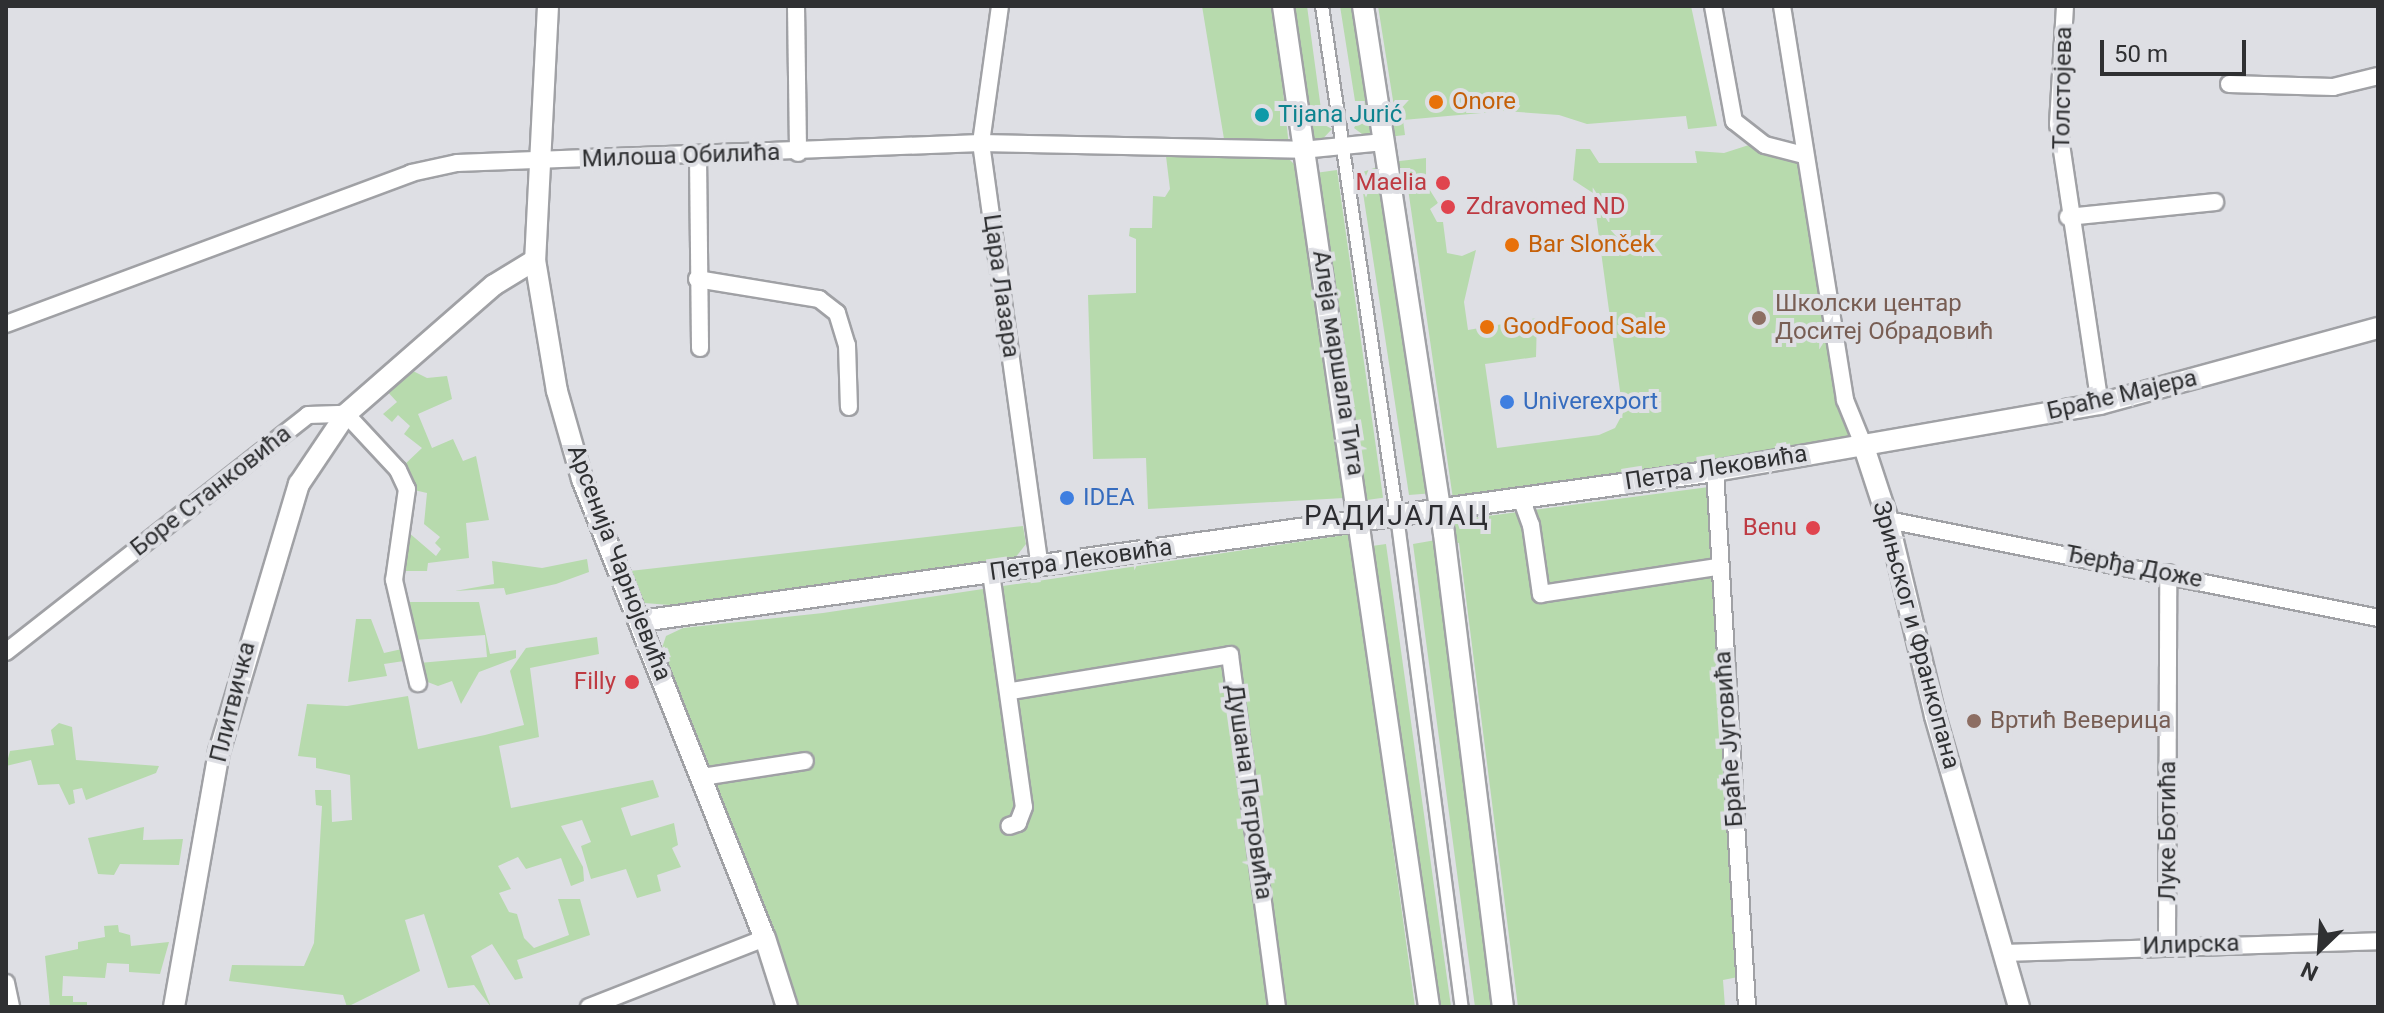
<!DOCTYPE html>
<html>
<head>
<meta charset="utf-8">
<style>
  body { margin:0 }
  #map { position:relative; width:2384px; height:1013px; overflow:hidden; background:#dedfe4; font-family:Roboto,sans-serif }
  div>[style] { position:absolute }
  .green>* { inset:0; background:#b7daad; transform-origin:0 0 }
  .roads { filter:drop-shadow(2px 0 #a0a1a5) drop-shadow(-2px 0 #a0a1a5) drop-shadow(0 2px #a0a1a5) drop-shadow(0 -2px #a0a1a5) }
  .pedestrian>* { height:12px; margin:-6px; padding:0 6px; transform-origin:6px; border-radius:6px; background:#fff }
  .minor>* { height:16px; margin:-8px; padding:0 8px; transform-origin:8px; border-radius:8px; background:#fff }
  .tertiary>* { height:20px; margin:-10px; padding:0 10px; transform-origin:10px; border-radius:10px; background:#fff }
  .dots>* { width:22px; height:22px; translate:-50% -50%; box-sizing:border-box; border:4px solid #dedfe4; border-radius:50% }
  span { translate:-50% -50%; white-space:nowrap; text-align:center; line-height:1.15; -webkit-text-stroke:8px #dedfe4; paint-order:stroke }
  .street-label { font-size:24px; color:#2f3032 }
  .food-label { font-size:24px; color:#c56008 }
  .left { translate:0 -50%; text-align:left }
  .culture-label { font-size:24px; color:#0d838f }
  .health-label { font-size:24px; color:#be3a42 }
  .right { translate:-100% -50%; text-align:right }
  .education-label { font-size:24px; color:#785e54 }
  .shop-label { font-size:24px; color:#366cbe }
  .quarter-label { font-size:28px; color:#2c2c30; letter-spacing:2px }
  .frame { position:absolute; inset:0; border:8px solid #2f3032; pointer-events:none }
  .north { position:absolute; left:2280px; top:909px; width:80px; height:80px; -webkit-text-stroke:6px #dedfe4; paint-order:stroke; rotate:205deg; font-size:22px; font-weight:700; line-height:32px; text-align:center; color:#2f3032 }
  .north::after { content:''; display:block; margin:auto; width:28px; height:36px; background:#2f3032; clip-path:polygon(50% 0,100% 100%,50% 72%,0 100%) }
  .scale { position:absolute; left:2100px; top:40px; width:146px; height:36px; box-sizing:border-box; border:4px solid #2f3032; border-top:0; padding-left:10px; font-size:24px; line-height:28px; white-space:nowrap; color:#2f3032; -webkit-text-stroke:6px #dedfe4; paint-order:stroke }
</style>
</head>
<body>
<div id="map">
  <div class="green">
    <i style="clip-path:polygon(1202px 6px,1274px 6px,1289px 147px,1225px 145px)"></i>
    <i style="clip-path:polygon(1286px 6px,1307px 6px,1323px 124px,1332px 129px,1317px 145px,1303px 144px)"></i>
    <i style="clip-path:polygon(1340px 6px,1360px 6px,1380px 140px,1370px 140px,1354px 128px,1358px 120px)"></i>
    <i style="clip-path:polygon(1378px 6px,1691px 6px,1717px 126px,1688px 129px,1686px 116px,1587px 124px,1559px 115px,1504px 111px,1403px 120px,1405px 135px,1388px 137px,1383px 115px,1395px 113px)"></i>
    <i style="clip-path:polygon(1752px 144px,1798px 162px,1836px 398px,1852px 440px,1453px 499px,1405px 168px,1394px 169px,1391px 162px,1426px 158px,1426px 184px,1438px 203px,1430px 209px,1437px 222px,1443px 222px,1447px 253px,1462px 256px,1476px 250px,1464px 302px,1468px 330px,1537px 318px,1536px 357px,1485px 364px,1497px 448px,1599px 435px,1615px 428px,1623px 413px,1593px 193px,1573px 180px,1576px 149px,1590px 149px,1599px 163px,1697px 163px,1695px 151px,1724px 153px)"></i>
    <i style="clip-path:polygon(1165px 148px,1283px 153px,1294px 164px,1344px 498px,1148px 509px,1146px 458px,1093px 459px,1088px 295px,1136px 293px,1136px 239px,1129px 236px,1130px 228px,1152px 228px,1153px 196px,1165px 197px,1170px 189px)"></i>
    <i style="clip-path:polygon(1380px 166px,1434px 493px,1409px 495px,1360px 173px)"></i>
    <i style="left:1337px;top:170px;width:331px;height:20px;rotate:82deg"></i>
    <i style="clip-path:polygon(409px 369px,427px 378px,447px 376px,452px 399px,418px 414px,432px 448px,453px 439px,463px 461px,476px 456px,489px 520px,466px 523px,469px 558px,428px 563px,427px 571px,401px 571px,408px 532px,436px 556px,441px 549px,435px 543px,440px 537px,424px 524px,427px 493px,414px 490px,402px 467px,422px 448px,404px 434px,410px 426px,398px 415px,392px 422px,383px 414px,397px 402px,386px 390px)"></i>
    <i style="clip-path:polygon(1709px 487px,1738px 977px,1723px 980px,1725px 1007px,1518px 1007px,1459px 543px,1437px 540px,1495px 1007px,1475px 1007px,1413px 544px,1436px 540px,1434px 523px)"></i>
    <i style="clip-path:polygon(1023px 526px,1026px 544px,1015px 558px,670px 605px,644px 603px,630px 571px)"></i>
    <i style="clip-path:polygon(1358px 533px,1352px 550px,1415px 1007px,792px 1007px,660px 654px,666px 636px,683px 628px,823px 613px)"></i>
    <i style="left:1386px;top:544px;width:467px;height:16px;rotate:82deg"></i>
    <i style="clip-path:polygon(587px 559px,589px 572px,556px 584px,506px 595px,504px 588px,455px 591px,494px 584px,492px 561px,542px 568px)"></i>
    <i style="clip-path:polygon(404px 602px,479px 602px,490px 654px,516px 650px,516px 658px,479px 672px,461px 704px,452px 681px,438px 686px,425px 681px,419px 663px,487px 657px,485px 635px,414px 640px)"></i>
    <i style="clip-path:polygon(356px 619px,371px 619px,384px 653px,402px 649px,404px 661px,384px 664px,387px 676px,348px 682px)"></i>
    <i style="clip-path:polygon(597px 637px,599px 654px,530px 668px,539px 737px,499px 746px,511px 808px,653px 780px,659px 797px,621px 808px,631px 836px,674px 823px,678px 845px,672px 848px,681px 867px,657px 875px,661px 891px,637px 898px,626px 869px,591px 879px,581px 846px,591px 842px,582px 820px,561px 826px,583px 867px,584px 881px,571px 886px,561px 858px,526px 869px,518px 857px,498px 866px,511px 889px,499px 893px,509px 912px,517px 914px,524px 938px,534px 948px,569px 935px,558px 899px,580px 899px,590px 935px,517px 960px,523px 978px,515px 980px,492px 944px,471px 956px,491px 1007px,474px 985px,448px 988px,424px 914px,405px 920px,420px 971px,347px 1007px,343px 995px,229px 981px,232px 965px,304px 966px,314px 943px,322px 806px,316px 805px,315px 790px,331px 790px,332px 822px,352px 820px,350px 775px,316px 768px,316px 758px,298px 756px,307px 704px,347px 706px,408px 696px,418px 749px,485px 735px,524px 725px,510px 671px,526px 648px)"></i>
    <i style="clip-path:polygon(59px 723px,72px 727px,76px 760px,159px 766px,156px 773px,86px 800px,82px 788px,73px 790px,75px 803px,69px 805px,59px 784px,38px 785px,31px 760px,6px 766px,10px 751px,54px 745px,51px 730px)"></i>
    <i style="clip-path:polygon(144px 827px,143px 840px,183px 839px,179px 865px,120px 864px,114px 875px,98px 874px,88px 838px)"></i>
    <i style="clip-path:polygon(118px 925px,119px 932px,130px 935px,131px 946px,169px 942px,160px 974px,129px 972px,129px 964px,107px 963px,105px 978px,63px 976px,62px 996px,73px 996px,73px 1002px,87px 1002px,87px 1007px,50px 1007px,45px 956px,78px 949px,78px 942px,105px 937px,104px 926px)"></i>
  </div>
  <div class="roads">
    <div class="pedestrian">
      <i style="left:1322px;top:6px;width:515px;rotate:81.63deg"></i>
      <i style="left:1397px;top:516px;width:495px;rotate:82.5deg"></i>
    </div>
    <div class="minor">
      <i style="left:796px;top:6px;width:147px;rotate:89.2deg"></i>
      <i style="left:1000px;top:6px;width:138px;rotate:97.9deg"></i>
      <i style="left:981px;top:143px;width:428px;rotate:82.1deg"></i>
      <i style="left:1713px;top:6px;width:117px;rotate:79.7deg"></i>
      <i style="left:1734px;top:121px;width:39px;rotate:38deg"></i>
      <i style="left:1765px;top:145px;width:40px;rotate:14.4deg"></i>
      <i style="left:1782px;top:6px;width:399px;rotate:80.9deg"></i>
      <i style="left:1845px;top:400px;width:48px;rotate:67.8deg"></i>
      <i style="left:2065px;top:6px;width:118px;rotate:93.4deg"></i>
      <i style="left:2058px;top:124px;width:283px;rotate:81.5deg"></i>
      <i style="left:2229px;top:84px;width:104px;rotate:1.7deg"></i>
      <i style="left:2333px;top:87px;width:46px;rotate:-13.7deg"></i>
      <i style="left:698px;top:155px;width:193px;rotate:89.4deg"></i>
      <i style="left:2068px;top:217px;width:148px;rotate:-5.8deg"></i>
      <i style="left:697px;top:279px;width:124px;rotate:9.3deg"></i>
      <i style="left:819px;top:299px;width:23px;rotate:38deg"></i>
      <i style="left:837px;top:313px;width:34px;rotate:73deg"></i>
      <i style="left:847px;top:345px;width:62px;rotate:88.2deg"></i>
      <i style="left:6px;top:324px;width:432px;rotate:-20.4deg"></i>
      <i style="left:411px;top:173px;width:47px;rotate:-12.3deg"></i>
      <i style="left:457px;top:163px;width:524px;rotate:-2.19deg"></i>
      <i style="left:981px;top:143px;width:321px;rotate:1.2deg"></i>
      <i style="left:1302px;top:150px;width:82px;rotate:-5.6deg"></i>
      <i style="left:1715px;top:471px;width:537px;rotate:86.58deg"></i>
      <i style="left:1521px;top:498px;width:29px;rotate:70deg"></i>
      <i style="left:1531px;top:525px;width:70px;rotate:81.8deg"></i>
      <i style="left:1541px;top:594px;width:179px;rotate:-8.7deg"></i>
      <i style="left:1888px;top:520px;width:500px;rotate:11.3deg"></i>
      <i style="left:991px;top:573px;width:236px;rotate:82deg"></i>
      <i style="left:1024px;top:807px;width:17px;rotate:111deg"></i>
      <i style="left:1018px;top:823px;width:9px;rotate:162deg"></i>
      <i style="left:6px;top:652px;width:384px;rotate:-38.1deg"></i>
      <i style="left:308px;top:415px;width:38px;rotate:-2deg"></i>
      <i style="left:346px;top:414px;width:76px;rotate:47.1deg"></i>
      <i style="left:398px;top:470px;width:21px;rotate:65deg"></i>
      <i style="left:407px;top:489px;width:92px;rotate:98.1deg"></i>
      <i style="left:394px;top:580px;width:106px;rotate:76.9deg"></i>
      <i style="left:1011px;top:691px;width:222px;rotate:-9.3deg"></i>
      <i style="left:1230px;top:655px;width:355px;rotate:82.4deg"></i>
      <i style="left:702px;top:777px;width:104px;rotate:-8.8deg"></i>
      <i style="left:2167px;top:945px;width:372px;rotate:-89.8deg"></i>
      <i style="left:2004px;top:953px;width:374px;rotate:-1.8deg"></i>
      <i style="left:6px;top:983px;width:25px;rotate:78deg"></i>
      <i style="left:589px;top:1007px;width:189px;rotate:-21.4deg"></i>
    </div>
    <div class="tertiary">
      <i style="left:548px;top:6px;width:254px;rotate:92.9deg"></i>
      <i style="left:535px;top:260px;width:133px;rotate:80.5deg"></i>
      <i style="left:557px;top:391px;width:91px;rotate:74.1deg"></i>
      <i style="left:582px;top:479px;width:494px;rotate:68.3deg"></i>
      <i style="left:765px;top:938px;width:72px;rotate:72.3deg"></i>
      <i style="left:1283px;top:6px;width:1012px;rotate:81.7deg"></i>
      <i style="left:1363px;top:6px;width:534px;rotate:81.28deg"></i>
      <i style="left:1444px;top:534px;width:477px;rotate:82.9deg"></i>
      <i style="left:1863px;top:444px;width:80px;rotate:71.8deg"></i>
      <i style="left:1888px;top:520px;width:202px;rotate:76.5deg"></i>
      <i style="left:1935px;top:716px;width:303px;rotate:73.9deg"></i>
      <i style="left:641px;top:621px;width:1084px;rotate:-7.95deg"></i>
      <i style="left:1715px;top:471px;width:391px;rotate:-9.9deg"></i>
      <i style="left:2100px;top:404px;width:288px;rotate:-15.3deg"></i>
      <i style="left:174px;top:1007px;width:259px;rotate:-80deg"></i>
      <i style="left:219px;top:752px;width:280px;rotate:-73.4deg"></i>
      <i style="left:299px;top:484px;width:84px;rotate:-56.1deg"></i>
      <i style="left:346px;top:414px;width:196px;rotate:-41.1deg"></i>
      <i style="left:494px;top:285px;width:48px;rotate:-31.4deg"></i>
    </div>
  </div>
  <div class="dots">
    <i style="left:1436px;top:102px;background:#e8710a"></i>
    <i style="left:1262px;top:115px;background:#0f9aa8"></i>
    <i style="left:1443px;top:183px;background:#e0444e"></i>
    <i style="left:1448px;top:207px;background:#e0444e"></i>
    <i style="left:1512px;top:245px;background:#e8710a"></i>
    <i style="left:1759px;top:318px;background:#8d6e63"></i>
    <i style="left:1487px;top:327px;background:#e8710a"></i>
    <i style="left:1507px;top:402px;background:#3f7fe0"></i>
    <i style="left:1067px;top:498px;background:#3f7fe0"></i>
    <i style="left:1813px;top:528px;background:#e0444e"></i>
    <i style="left:632px;top:682px;background:#e0444e"></i>
    <i style="left:1974px;top:721px;background:#8d6e63"></i>
  </div>
  <div class="street-label">
    <span style="left:2063px;top:88px;rotate:-89deg">Толстојева</span>
    <span style="left:681px;top:156px;rotate:-2deg">Милоша Обилића</span>
    <span style="left:1001px;top:286px;rotate:82deg">Цара Лазара</span>
    <span style="left:1338px;top:363px;rotate:81deg">Алеја маршала Тита</span>
    <span style="left:2122px;top:395px;rotate:-13deg">Браће Мајера</span>
    <span style="left:1716px;top:468px;rotate:-9deg">Петра Лековића</span>
    <span style="left:211px;top:491px;rotate:-38deg">Боре Станковића</span>
    <span style="left:1081px;top:560px;rotate:-8deg">Петра Лековића</span>
    <span style="left:619px;top:563px;rotate:69deg">Арсенија Чарнојевића</span>
    <span style="left:2134px;top:567px;rotate:11deg">Ђерђа Доже</span>
    <span style="left:1916px;top:635px;rotate:75deg">Зрињског и Франкопана</span>
    <span style="left:233px;top:702px;rotate:-76deg">Плитвичка</span>
    <span style="left:1729px;top:739px;rotate:-94deg">Браће Југовића</span>
    <span style="left:1249px;top:792px;rotate:82deg">Душана Петровића</span>
    <span style="left:2168px;top:831px;rotate:-90deg">Луке Ботића</span>
    <span style="left:2191px;top:945px;rotate:-2deg">Илирска</span>
  </div>
  <div class="food-label">
    <span class="left" style="left:1452px;top:102px">Onore</span>
    <span class="left" style="left:1528px;top:245px">Bar Slonček</span>
    <span class="left" style="left:1503px;top:327px">GoodFood Sale</span>
  </div>
  <div class="culture-label">
    <span class="left" style="left:1278px;top:115px">Tijana Jurić</span>
  </div>
  <div class="health-label">
    <span class="right" style="left:1427px;top:183px">Maelia</span>
    <span class="left" style="left:1466px;top:207px">Zdravomed ND</span>
    <span class="right" style="left:1797px;top:528px">Benu</span>
    <span class="right" style="left:616px;top:682px">Filly</span>
  </div>
  <div class="education-label">
    <span class="left" style="left:1775px;top:318px">Школски центар<br>Доситеј Обрадовић</span>
    <span class="left" style="left:1990px;top:721px">Вртић Веверица</span>
  </div>
  <div class="shop-label">
    <span class="left" style="left:1523px;top:402px">Univerexport</span>
    <span class="left" style="left:1083px;top:498px">IDEA</span>
  </div>
  <div class="quarter-label">
    <span style="left:1397px;top:516px">РАДИЈАЛАЦ</span>
  </div>
  <div class="frame"></div>
  <div class="north">N</div>
  <div class="scale">50 m</div>
</div>
</body>
</html>
